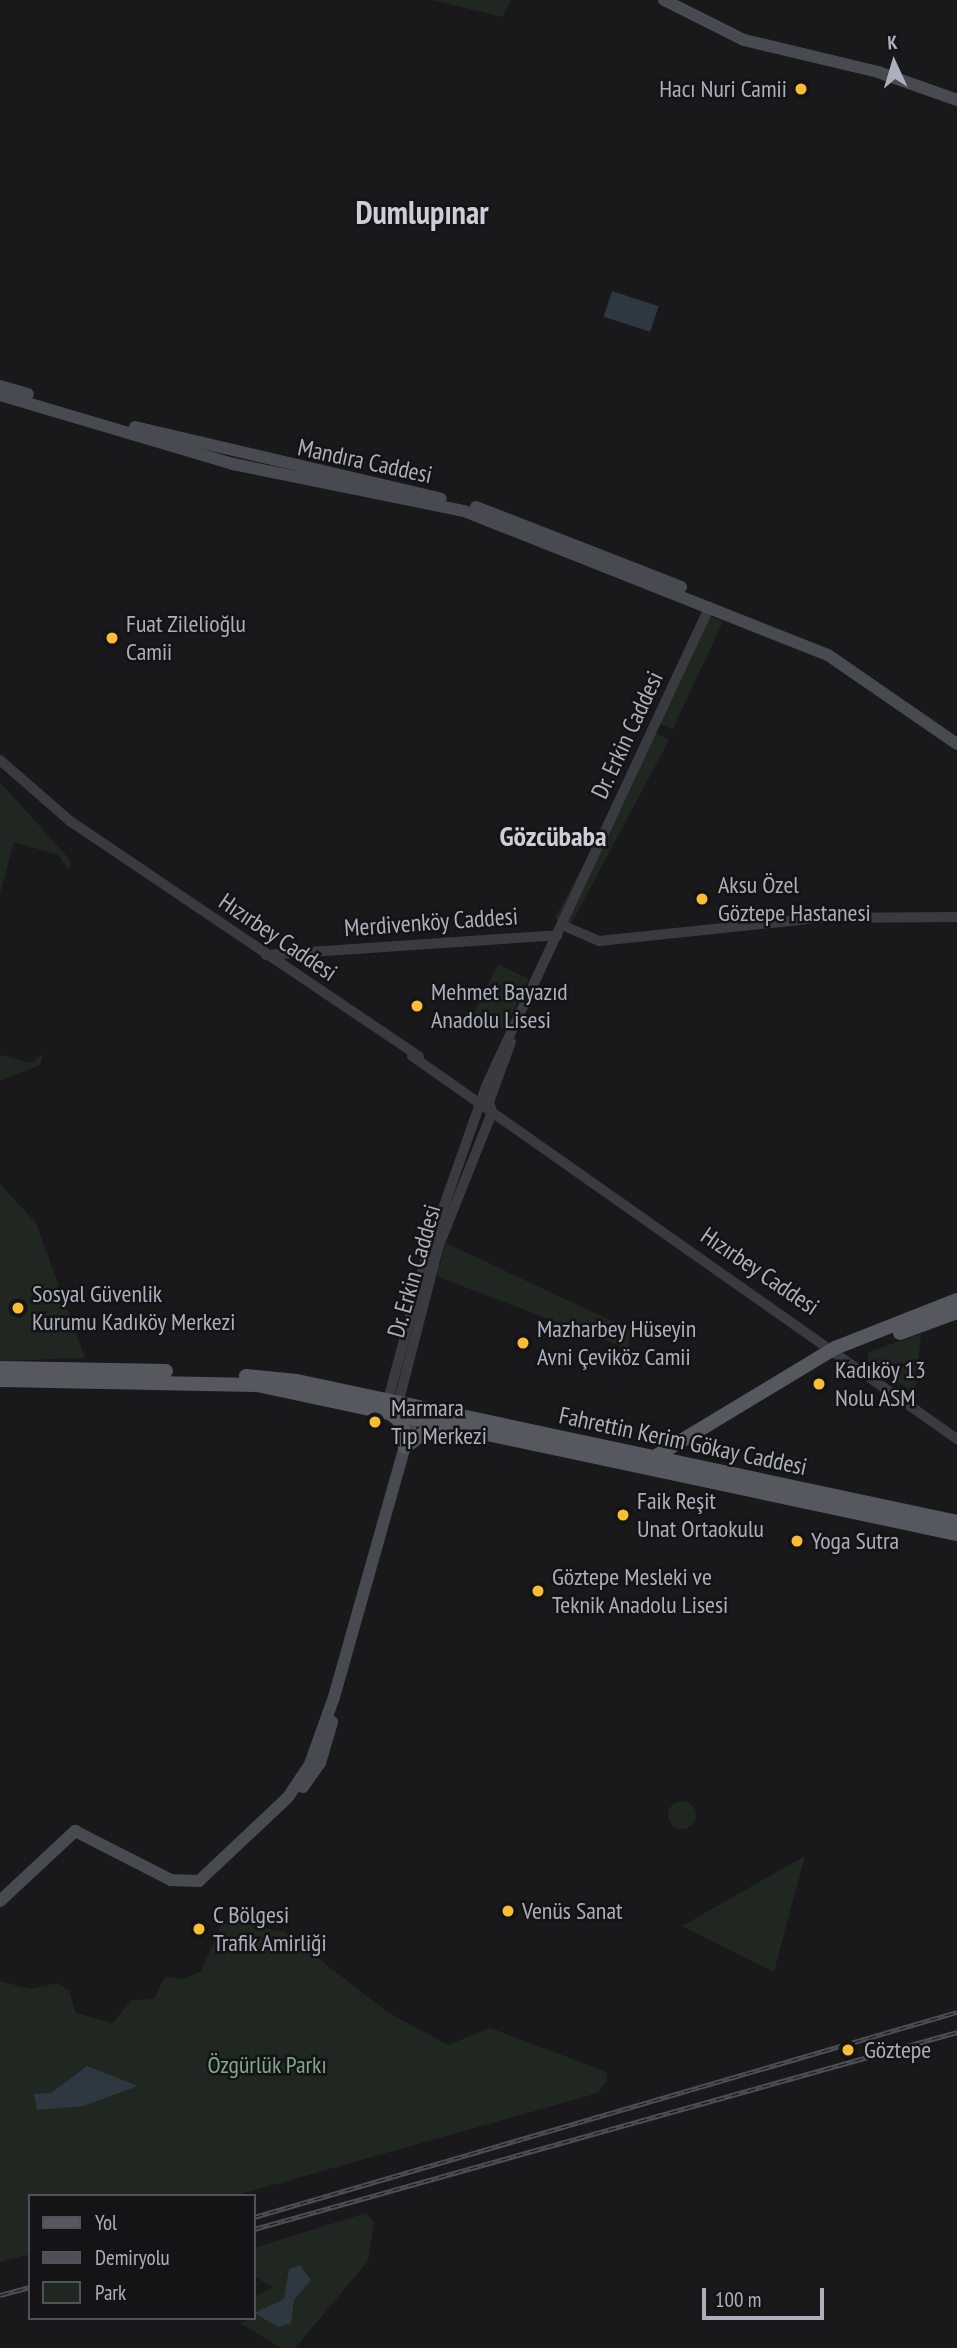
<!DOCTYPE html>
<html>
<head>
<meta charset="utf-8">
<style>
  body { margin:0 }
  #map { position:relative; width:957px; height:2348px; overflow:hidden; background:#19191c; font-family:"PT Sans Narrow",sans-serif }
  div>[style] { position:absolute }
  .green>* { inset:0; background:#1f2720; transform-origin:0 0 }
  .round { border-radius:50% }
  .water>* { inset:0; background:#2e3841; transform-origin:0 0 }
  .tertiary>* { height:10px; margin:-5px; padding:0 5px; transform-origin:5px; border-radius:5px; background:#3a3b41 }
  .secondary>* { height:12px; margin:-6px; padding:0 6px; transform-origin:6px; border-radius:6px; background:#484a51 }
  .primary>* { height:14px; margin:-7px; padding:0 7px; transform-origin:7px; border-radius:7px; background:#565860 }
  .rail>* { height:5px; margin-top:-2.5px; transform-origin:0; background:repeating-linear-gradient(90deg,#141417 0 8px,#4d4f56 0 16px); box-sizing:border-box; border-block:2px solid #4d4f56 }
  .dots>* { width:19px; height:19px; translate:-50% -50%; box-sizing:border-box; border:4px solid #141417; border-radius:50% }
  span { translate:-50% -50%; white-space:nowrap; text-align:center; line-height:1.15; -webkit-text-stroke:5px #141417; paint-order:stroke }
  .poi-label { font-size:24px; color:#abb0bc }
  .right { translate:-100% -50%; text-align:right }
  .left { translate:0 -50%; text-align:left }
  .street-label { font-size:24px; color:#abb0bc }
  .park-label { font-size:24px; color:#81a885 }
  .quarter-label { font-size:28px; color:#cccfd8; font-weight:700 }
  .district-label { font-size:32px; color:#cccfd8; font-weight:700 }
  .legend { position:absolute; left:28px; top:2194px; width:228px; height:126px; box-sizing:border-box; background:#141417; border:2px solid #505259; margin:0; padding:9px 12px; list-style:none; font-size:21px; color:#abb0bc }
  .legend li { display:flex; align-items:center; gap:14px; height:35px }
  .legend b { width:35px; border:2px solid #505259 }
  .north { position:absolute; left:859px; top:28px; width:70px; height:70px; -webkit-text-stroke:5px #141417; paint-order:stroke; rotate:356deg; font-size:19px; font-weight:700; line-height:28px; text-align:center; color:#abb0bc }
  .north::after { content:''; display:block; margin:auto; width:24px; height:32px; background:#abb0bc; clip-path:polygon(50% 0,100% 100%,50% 72%,0 100%) }
  .scale { position:absolute; left:702px; top:2288px; width:122px; height:32px; box-sizing:border-box; border:4px solid #abb0bc; border-top:0; padding-left:9px; font-size:21px; line-height:24px; white-space:nowrap; color:#abb0bc; -webkit-text-stroke:5px #141417; paint-order:stroke }
</style>
</head>
<body>
<div id="map">
  <div class="green">
    <i style="clip-path:polygon(432px 0,511px 0,503px 17px)"></i>
    <i style="left:710px;top:616px;width:14px;height:119px;rotate:25deg"></i>
    <i style="left:654px;top:732px;width:17px;height:211px;rotate:28deg"></i>
    <i style="clip-path:polygon(0 782px,71px 861px,69px 871px,58px 855px,14px 842px,0 894px)"></i>
    <i style="left:498px;top:964px;width:34px;height:57px;rotate:26deg"></i>
    <i style="clip-path:polygon(43px 1054px,40px 1065px,0 1081px,0 1055px,31px 1063px)"></i>
    <i style="clip-path:polygon(0 1184px,36px 1223px,85px 1358px,0 1361px)"></i>
    <i style="clip-path:polygon(446px 1243px,631px 1330px,628px 1349px,436px 1276px)"></i>
    <i style="clip-path:polygon(921px 1334px,915px 1394px,868px 1361px,868px 1352px)"></i>
    <i class="round" style="left:668px;top:1801px;width:28px;height:28px"></i>
    <i style="clip-path:polygon(805px 1856px,774px 1972px,682px 1926px)"></i>
    <i style="clip-path:polygon(224px 1919px,284px 1932px,389px 2013px,448px 2045px,490px 2028px,607px 2072px,607px 2081px,598px 2093px,234px 2196px,30px 2196px,30px 2254px,0 2262px,0 1981px,30px 1989px,58px 1983px,69px 1991px,76px 2013px,113px 2023px,131px 2000px,154px 1999px,165px 1977px,184px 1979px,201px 1971px)"></i>
    <i style="clip-path:polygon(366px 2213px,374px 2222px,368px 2261px,295px 2348px,281px 2348px,240px 2323px,254px 2318px,254px 2297px,272px 2287px,254px 2276px,254px 2248px)"></i>
  </div>
  <div class="water">
    <i style="left:612px;top:291px;width:49px;height:27px;rotate:18deg"></i>
    <i style="clip-path:polygon(87px 2066px,138px 2086px,83px 2106px,37px 2110px,34px 2094px,51px 2093px)"></i>
    <i style="clip-path:polygon(300px 2265px,311px 2280px,294px 2300px,291px 2323px,278px 2327px,254px 2313px,284px 2299px,289px 2269px)"></i>
  </div>
  <div class="tertiary">
    <i style="left:0;top:760px;width:93px;rotate:41.1deg"></i>
    <i style="left:70px;top:821px;width:421px;rotate:34deg"></i>
    <i style="left:562px;top:925px;width:40px;rotate:23.4deg"></i>
    <i style="left:599px;top:941px;width:220px;rotate:-6deg"></i>
    <i style="left:818px;top:918px;width:139px;rotate:-0.4deg"></i>
    <i style="left:266px;top:955px;width:292px;rotate:-3.9deg"></i>
    <i style="left:412px;top:1056px;width:666px;rotate:35.1deg"></i>
    <i style="left:388px;top:1400px;width:148px;rotate:-75.1deg"></i>
    <i style="left:426px;top:1257px;width:183px;rotate:-70.6deg"></i>
    <i style="left:487px;top:1084px;width:527px;rotate:-64.99deg"></i>
    <i style="left:397px;top:1408px;width:165px;rotate:-75.6deg"></i>
    <i style="left:438px;top:1248px;width:146px;rotate:-68.3deg"></i>
    <i style="left:492px;top:1112px;width:10px;rotate:-107deg"></i>
    <i style="left:489px;top:1102px;width:64px;rotate:-69.9deg"></i>
  </div>
  <div class="secondary">
    <i style="left:664px;top:0;width:89px;rotate:26.6deg"></i>
    <i style="left:744px;top:40px;width:138px;rotate:13.4deg"></i>
    <i style="left:878px;top:72px;width:84px;rotate:19.5deg"></i>
    <i style="left:0;top:386px;width:29px;rotate:16deg"></i>
    <i style="left:0;top:395px;width:243px;rotate:16.5deg"></i>
    <i style="left:233px;top:464px;width:236px;rotate:11.5deg"></i>
    <i style="left:464px;top:511px;width:391px;rotate:21.6deg"></i>
    <i style="left:828px;top:655px;width:157px;rotate:34.6deg"></i>
    <i style="left:135px;top:427px;width:314px;rotate:13.2deg"></i>
    <i style="left:476px;top:507px;width:220px;rotate:21.3deg"></i>
    <i style="left:303px;top:1787px;width:29px;rotate:-55deg"></i>
    <i style="left:320px;top:1763px;width:43px;rotate:-73.7deg"></i>
    <i style="left:0;top:1901px;width:103px;rotate:-43deg"></i>
    <i style="left:75px;top:1831px;width:108px;rotate:27deg"></i>
    <i style="left:171px;top:1880px;width:28px;rotate:2deg"></i>
    <i style="left:199px;top:1881px;width:122px;rotate:-43.3deg"></i>
    <i style="left:288px;top:1797px;width:40px;rotate:-56deg"></i>
    <i style="left:310px;top:1764px;width:71px;rotate:-70.3deg"></i>
    <i style="left:334px;top:1697px;width:290px;rotate:-74.2deg"></i>
    <i style="left:413px;top:1418px;width:9px;rotate:-131deg"></i>
  </div>
  <div class="primary">
    <i style="left:900px;top:1333px;width:61px;rotate:-20.2deg"></i>
    <i style="left:0;top:1368px;width:166px;rotate:1deg"></i>
    <i style="left:246px;top:1376px;width:51px;rotate:5.6deg"></i>
    <i style="left:297px;top:1381px;width:675px;rotate:12.06deg"></i>
    <i style="left:0;top:1380px;width:257px;rotate:1.1deg"></i>
    <i style="left:257px;top:1385px;width:716px;rotate:12.02deg"></i>
    <i style="left:390px;top:1413px;width:16px;rotate:40deg"></i>
    <i style="left:402px;top:1423px;width:24px;rotate:83deg"></i>
    <i style="left:405px;top:1447px;width:39px;rotate:-37deg"></i>
    <i style="left:656px;top:1456px;width:209px;rotate:-31.1deg"></i>
    <i style="left:835px;top:1348px;width:131px;rotate:-21.5deg"></i>
  </div>
  <div class="rail">
    <i style="left:254px;top:2217px;width:732px;rotate:-16.26deg"></i>
    <i style="left:254px;top:2229px;width:730px;rotate:-15.65deg"></i>
    <i style="left:0;top:2295px;width:31px;rotate:-15deg"></i>
  </div>
  <div class="dots">
    <i style="left:801px;top:89px;background:#fbbd32"></i>
    <i style="left:112px;top:638px;background:#fbbd32"></i>
    <i style="left:702px;top:899px;background:#fbbd32"></i>
    <i style="left:417px;top:1006px;background:#fbbd32"></i>
    <i style="left:18px;top:1308px;background:#fbbd32"></i>
    <i style="left:523px;top:1343px;background:#fbbd32"></i>
    <i style="left:819px;top:1384px;background:#fbbd32"></i>
    <i style="left:375px;top:1422px;background:#fbbd32"></i>
    <i style="left:623px;top:1515px;background:#fbbd32"></i>
    <i style="left:797px;top:1541px;background:#fbbd32"></i>
    <i style="left:538px;top:1591px;background:#fbbd32"></i>
    <i style="left:508px;top:1911px;background:#fbbd32"></i>
    <i style="left:199px;top:1929px;background:#fbbd32"></i>
    <i style="left:848px;top:2050px;background:#fbbd32"></i>
  </div>
  <div class="poi-label">
    <span class="right" style="left:787px;top:89px">Hacı Nuri Camii</span>
    <span class="left" style="left:126px;top:638px">Fuat Zilelioğlu<br>Camii</span>
    <span class="left" style="left:718px;top:899px">Aksu Özel<br>Göztepe Hastanesi</span>
    <span class="left" style="left:431px;top:1006px">Mehmet Bayazıd<br>Anadolu Lisesi</span>
    <span class="left" style="left:32px;top:1308px">Sosyal Güvenlik<br>Kurumu Kadıköy Merkezi</span>
    <span class="left" style="left:537px;top:1343px">Mazharbey Hüseyin<br>Avni Çeviköz Camii</span>
    <span class="left" style="left:835px;top:1384px">Kadıköy 13<br>Nolu ASM</span>
    <span class="left" style="left:391px;top:1422px">Marmara<br>Tıp Merkezi</span>
    <span class="left" style="left:637px;top:1515px">Faik Reşit<br>Unat Ortaokulu</span>
    <span class="left" style="left:811px;top:1541px">Yoga Sutra</span>
    <span class="left" style="left:552px;top:1591px">Göztepe Mesleki ve<br>Teknik Anadolu Lisesi</span>
    <span class="left" style="left:522px;top:1911px">Venüs Sanat</span>
    <span class="left" style="left:213px;top:1929px">C Bölgesi<br>Trafik Amirliği</span>
    <span class="left" style="left:864px;top:2050px">Göztepe</span>
  </div>
  <div class="street-label">
    <span style="left:365px;top:461px;rotate:12deg">Mandıra Caddesi</span>
    <span style="left:627px;top:735px;rotate:-65deg">Dr. Erkin Caddesi</span>
    <span style="left:431px;top:922px;rotate:-4deg">Merdivenköy Caddesi</span>
    <span style="left:278px;top:937px;rotate:34deg">Hızırbey Caddesi</span>
    <span style="left:414px;top:1271px;rotate:-74deg">Dr. Erkin Caddesi</span>
    <span style="left:760px;top:1271px;rotate:34deg">Hızırbey Caddesi</span>
    <span style="left:683px;top:1441px;rotate:12deg">Fahrettin Kerim Gökay Caddesi</span>
  </div>
  <div class="park-label">
    <span style="left:267px;top:2065px">Özgürlük Parkı</span>
  </div>
  <div class="quarter-label">
    <span style="left:553px;top:836px">Gözcübaba</span>
  </div>
  <div class="district-label">
    <span style="left:422px;top:212px">Dumlupınar</span>
  </div>
  <ul class="legend">
  <li><b style="height:9px;background:#565860"></b>Yol</li>
  <li><b style="height:9px;background:#4d4f56"></b>Demiryolu</li>
  <li><b style="height:19px;background:#1f2720"></b>Park</li>
  </ul>
  <div class="north">K</div>
  <div class="scale">100 m</div>
</div>
</body>
</html>
